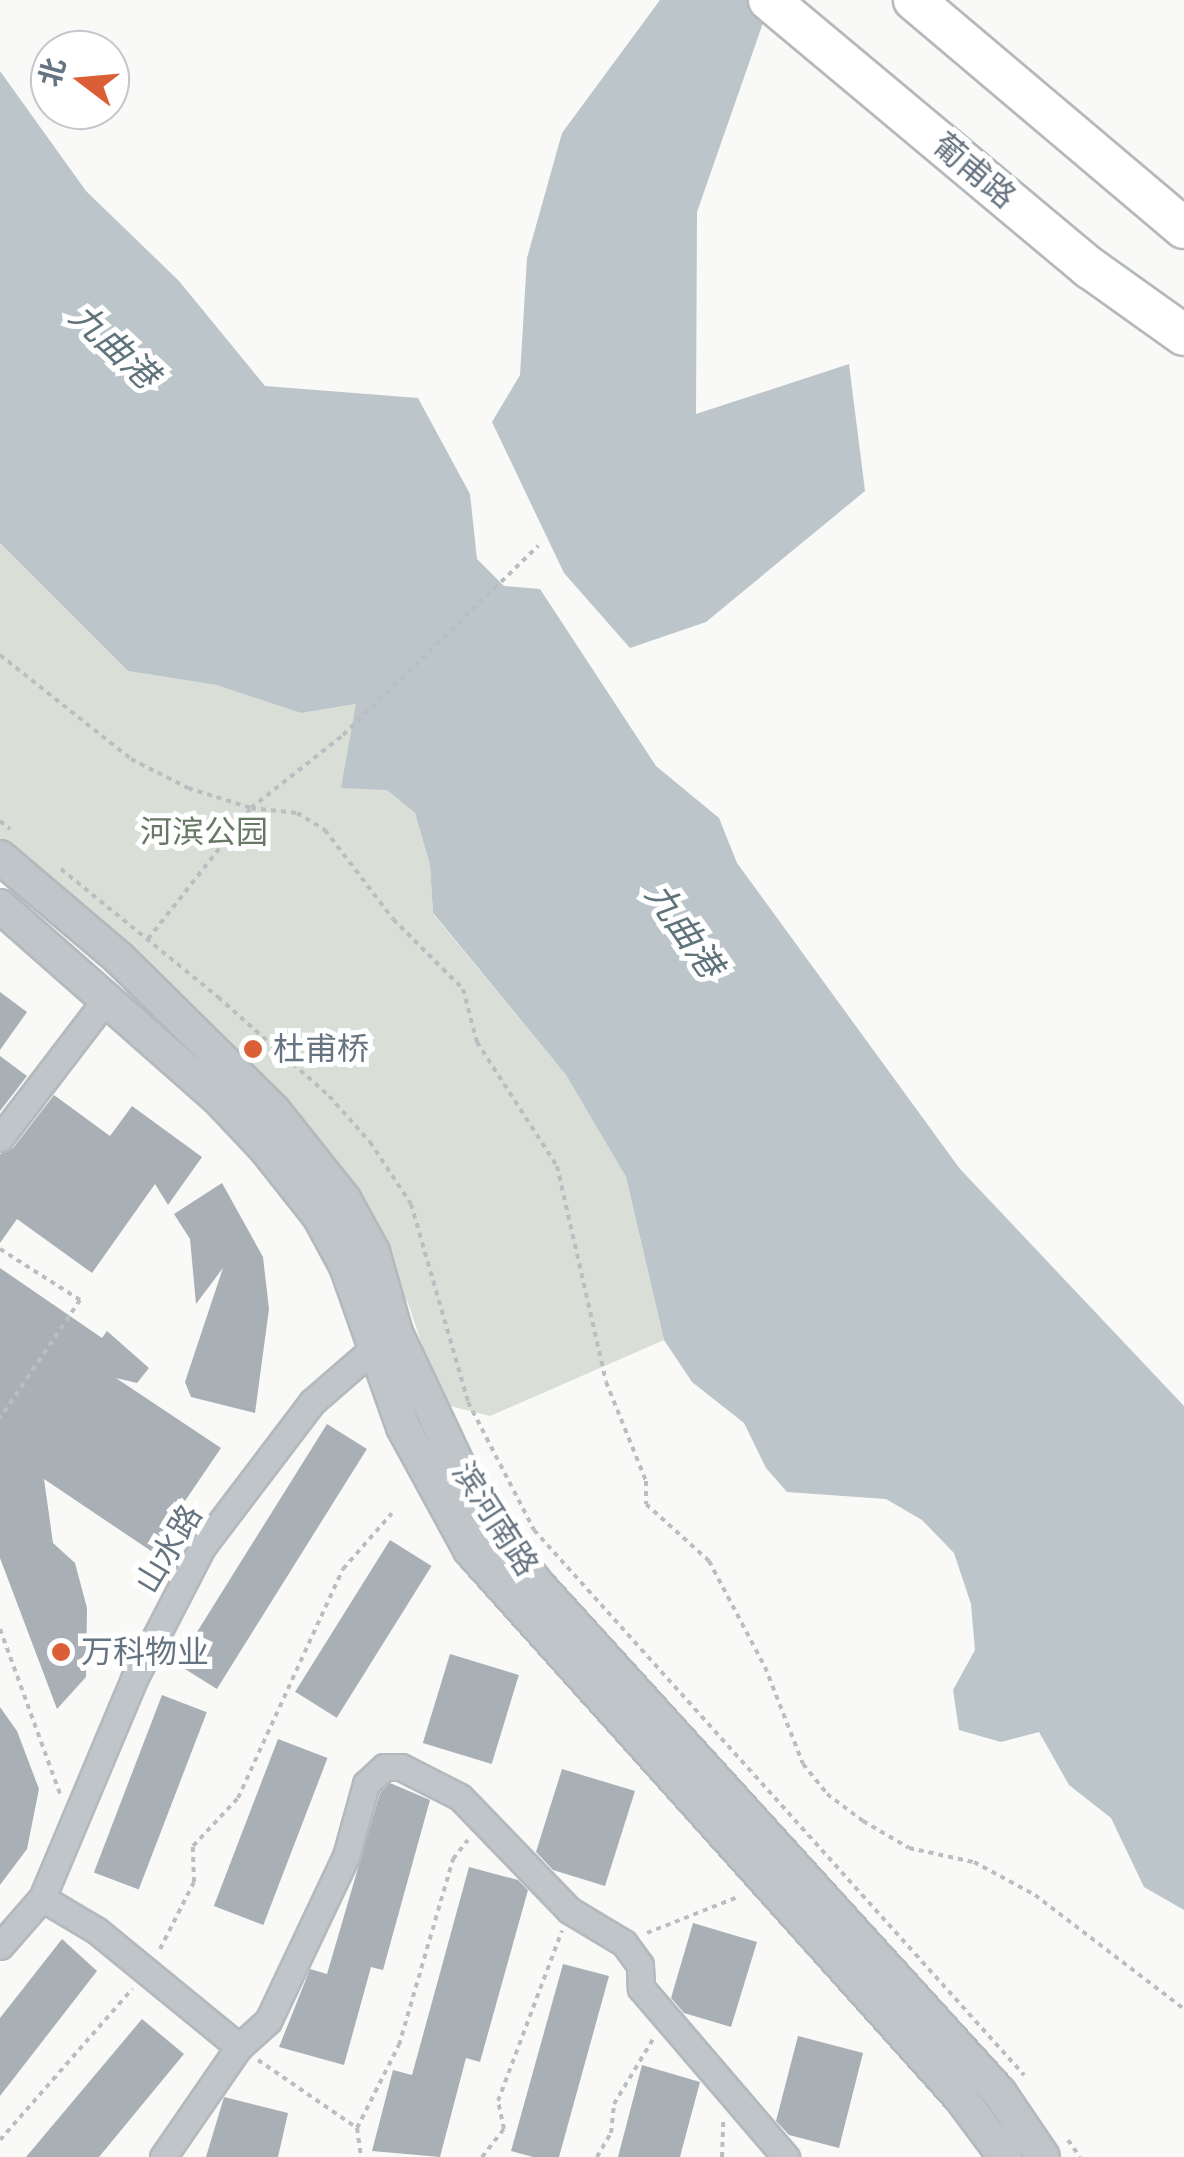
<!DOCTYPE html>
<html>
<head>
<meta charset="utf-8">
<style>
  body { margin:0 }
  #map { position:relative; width:1184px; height:2157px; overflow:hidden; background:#f9f9f7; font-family:Helvetica,"Noto Sans SC",sans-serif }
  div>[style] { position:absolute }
  .green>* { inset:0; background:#d9ded7 }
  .water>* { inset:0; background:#bbc5ca }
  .building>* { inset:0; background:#a8b0b6; transform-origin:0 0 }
  .path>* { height:4px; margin-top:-2px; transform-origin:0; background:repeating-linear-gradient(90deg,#bbbec1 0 5px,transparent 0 10px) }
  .roads { filter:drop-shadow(2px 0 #b4b9bd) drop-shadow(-2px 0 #b4b9bd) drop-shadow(0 2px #b4b9bd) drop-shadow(0 -2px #b4b9bd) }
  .minor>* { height:25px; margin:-12.5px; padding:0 12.5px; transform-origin:12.5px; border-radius:12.5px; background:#c0c5c9 }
  .tertiary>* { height:32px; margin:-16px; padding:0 16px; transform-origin:16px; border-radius:16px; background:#c0c5c9 }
  .primary>* { height:40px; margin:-20px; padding:0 20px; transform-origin:20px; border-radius:20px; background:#fff }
  .dots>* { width:28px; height:28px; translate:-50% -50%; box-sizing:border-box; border:5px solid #fff; border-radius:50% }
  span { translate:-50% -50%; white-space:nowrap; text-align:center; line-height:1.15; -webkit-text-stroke:10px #fff; paint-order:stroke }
  .street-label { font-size:32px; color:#667481 }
  .park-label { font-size:32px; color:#677965 }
  .poi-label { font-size:32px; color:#667481 }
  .left { translate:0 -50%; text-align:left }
  .water-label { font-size:35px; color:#60737b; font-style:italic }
  .north { position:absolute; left:30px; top:30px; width:100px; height:100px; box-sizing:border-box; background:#fff; border:2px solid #c2c7cd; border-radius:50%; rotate:286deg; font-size:28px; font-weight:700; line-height:40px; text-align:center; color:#667481 }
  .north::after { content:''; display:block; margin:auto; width:35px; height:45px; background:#db5f36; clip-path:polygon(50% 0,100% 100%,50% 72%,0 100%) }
</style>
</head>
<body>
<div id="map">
  <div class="green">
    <i style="clip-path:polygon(0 543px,128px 671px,216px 685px,301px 713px,356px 704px,387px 790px,415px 813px,430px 865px,433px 914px,566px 1075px,626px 1177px,664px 1340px,490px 1416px,442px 1404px,408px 1303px,283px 1095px,0 845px)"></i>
  </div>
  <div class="water">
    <i style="clip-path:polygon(660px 0,771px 0,697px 212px,696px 414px,849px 364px,865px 491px,706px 622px,630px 648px,564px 573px,492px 422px,520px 375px,527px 258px,562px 133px)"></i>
    <i style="clip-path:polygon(0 71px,86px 191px,179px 281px,265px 386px,418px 398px,470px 494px,477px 559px,504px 586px,540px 589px,656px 766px,719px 818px,737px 863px,960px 1169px,1184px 1406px,1184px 1910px,1144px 1887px,1111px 1818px,1069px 1785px,1039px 1732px,1001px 1742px,959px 1730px,953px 1690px,975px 1650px,971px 1604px,954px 1553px,922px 1520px,886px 1499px,787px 1492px,766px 1468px,744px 1423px,692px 1382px,664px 1340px,626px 1177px,566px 1075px,433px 913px,430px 865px,415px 813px,387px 790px,341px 788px,356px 704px,301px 713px,216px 685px,128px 671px,0 543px)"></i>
  </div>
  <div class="building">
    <i style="clip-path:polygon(0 992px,27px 1012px,0 1050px)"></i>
    <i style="clip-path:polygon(0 1056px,27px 1076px,0 1111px)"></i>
    <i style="clip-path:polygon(54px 1095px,110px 1136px,132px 1106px,202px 1157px,168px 1205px,155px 1184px,92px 1273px,17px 1219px,0 1243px,0 1154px,13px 1148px)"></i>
    <i style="clip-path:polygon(222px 1183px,263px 1257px,269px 1309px,255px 1413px,191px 1397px,185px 1382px,223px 1268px,196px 1304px,190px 1239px,174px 1214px)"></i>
    <i style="clip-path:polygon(0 1268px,102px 1338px,107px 1331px,149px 1368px,137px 1383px,116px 1378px,221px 1448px,151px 1551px,44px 1479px,53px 1543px,75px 1563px,87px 1608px,86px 1677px,57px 1709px,0 1558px)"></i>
    <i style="left:327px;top:1424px;width:47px;height:283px;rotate:32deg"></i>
    <i style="left:390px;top:1540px;width:49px;height:179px;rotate:32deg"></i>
    <i style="left:450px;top:1654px;width:72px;height:93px;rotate:17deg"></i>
    <i style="left:162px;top:1695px;width:48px;height:190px;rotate:21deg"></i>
    <i style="clip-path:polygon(0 1707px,17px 1731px,39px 1789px,27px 1849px,0 1885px)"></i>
    <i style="left:278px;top:1739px;width:53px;height:179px;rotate:21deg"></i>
    <i style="clip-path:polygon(562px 1769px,635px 1791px,605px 1886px,553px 1870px,536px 1852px)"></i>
    <i style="clip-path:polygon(390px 1783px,430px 1800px,383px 1970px,371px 1967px,344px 2065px,279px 2047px,310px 1969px,327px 1974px,380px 1793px)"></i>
    <i style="clip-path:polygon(469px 1867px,518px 1880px,528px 1890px,480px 2062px,466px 2058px,440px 2157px,372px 2151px,393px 2070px,412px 2075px)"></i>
    <i style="clip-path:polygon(693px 1923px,757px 1942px,731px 2027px,684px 2013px,671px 1998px)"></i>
    <i style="clip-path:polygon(62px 1939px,97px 1971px,0 2096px,0 2018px)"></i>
    <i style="clip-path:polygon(563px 1964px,609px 1976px,559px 2157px,533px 2157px,511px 2151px)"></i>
    <i style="clip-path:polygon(142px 2019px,184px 2054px,99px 2157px,26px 2157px)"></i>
    <i style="clip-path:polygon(798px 2036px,863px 2053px,839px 2148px,789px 2135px,776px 2121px)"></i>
    <i style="clip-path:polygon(642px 2065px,700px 2082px,680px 2157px,618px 2157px)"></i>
    <i style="clip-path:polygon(224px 2097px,288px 2113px,278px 2157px,206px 2157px)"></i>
  </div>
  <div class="path">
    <i style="left:0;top:655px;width:167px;rotate:38.4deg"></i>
    <i style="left:131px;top:759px;width:64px;rotate:27deg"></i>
    <i style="left:188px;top:788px;width:66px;rotate:17.6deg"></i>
    <i style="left:251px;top:808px;width:46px;rotate:6.2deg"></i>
    <i style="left:297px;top:813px;width:33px;rotate:31deg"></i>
    <i style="left:325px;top:830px;width:112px;rotate:52.6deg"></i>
    <i style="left:393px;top:919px;width:99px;rotate:45deg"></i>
    <i style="left:463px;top:989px;width:55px;rotate:75.2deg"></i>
    <i style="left:477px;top:1042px;width:148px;rotate:57.2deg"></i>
    <i style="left:557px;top:1166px;width:221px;rotate:77.2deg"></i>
    <i style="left:606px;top:1382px;width:107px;rotate:68deg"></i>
    <i style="left:646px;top:1481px;width:23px;rotate:90deg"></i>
    <i style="left:646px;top:1504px;width:85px;rotate:42.1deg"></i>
    <i style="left:709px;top:1561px;width:120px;rotate:62.2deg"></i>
    <i style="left:765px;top:1667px;width:104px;rotate:68.6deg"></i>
    <i style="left:803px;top:1764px;width:38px;rotate:51deg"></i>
    <i style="left:827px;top:1794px;width:45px;rotate:36.9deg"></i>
    <i style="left:863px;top:1821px;width:53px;rotate:30.4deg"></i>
    <i style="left:909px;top:1848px;width:66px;rotate:12.2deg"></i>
    <i style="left:974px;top:1862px;width:69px;rotate:28.4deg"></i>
    <i style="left:1035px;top:1895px;width:188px;rotate:37.4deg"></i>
    <i style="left:0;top:821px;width:13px;rotate:39deg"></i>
    <i style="left:61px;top:869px;width:203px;rotate:39.2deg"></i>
    <i style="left:218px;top:997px;width:149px;rotate:41.7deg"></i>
    <i style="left:329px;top:1096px;width:62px;rotate:48.3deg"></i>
    <i style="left:370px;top:1142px;width:74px;rotate:56.5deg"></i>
    <i style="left:411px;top:1204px;width:206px;rotate:73.9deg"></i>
    <i style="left:468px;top:1402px;width:144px;rotate:62.7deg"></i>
    <i style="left:534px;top:1530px;width:733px;rotate:48.04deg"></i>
    <i style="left:148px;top:939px;width:167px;rotate:-51.8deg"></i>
    <i style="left:251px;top:808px;width:117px;rotate:-38.4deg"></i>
    <i style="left:343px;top:735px;width:272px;rotate:-44.1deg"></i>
    <i style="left:0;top:1249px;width:95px;rotate:32.5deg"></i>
    <i style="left:80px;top:1300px;width:143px;rotate:124.1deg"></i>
    <i style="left:0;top:1629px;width:176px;rotate:70deg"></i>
    <i style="left:647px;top:1933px;width:100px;rotate:-21.7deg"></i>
    <i style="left:160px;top:1949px;width:75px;rotate:-63.1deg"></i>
    <i style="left:194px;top:1882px;width:36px;rotate:-92deg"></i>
    <i style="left:193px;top:1846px;width:66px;rotate:-46.8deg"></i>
    <i style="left:238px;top:1798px;width:252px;rotate:-65.4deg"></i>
    <i style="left:343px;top:1569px;width:74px;rotate:-48.8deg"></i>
    <i style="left:258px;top:2060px;width:120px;rotate:34.5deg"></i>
    <i style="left:357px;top:2128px;width:93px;rotate:-63.2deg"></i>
    <i style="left:399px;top:2045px;width:194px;rotate:-73.8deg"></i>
    <i style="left:453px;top:1859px;width:24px;rotate:-52deg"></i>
    <i style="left:357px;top:2128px;width:29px;rotate:82deg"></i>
    <i style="left:0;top:2140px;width:201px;rotate:-48.8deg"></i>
    <i style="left:1068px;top:2140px;width:21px;rotate:55deg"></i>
    <i style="left:482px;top:2157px;width:36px;rotate:-52deg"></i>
    <i style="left:504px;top:2129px;width:29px;rotate:-102deg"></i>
    <i style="left:498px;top:2101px;width:182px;rotate:-69.4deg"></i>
    <i style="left:597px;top:2157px;width:28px;rotate:-60deg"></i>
    <i style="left:611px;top:2133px;width:29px;rotate:-84deg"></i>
    <i style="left:614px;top:2104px;width:76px;rotate:-59deg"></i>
    <i style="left:722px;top:2157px;width:35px;rotate:-88deg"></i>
  </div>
  <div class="roads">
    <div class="minor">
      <i style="left:0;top:1138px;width:171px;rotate:-52.6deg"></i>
      <i style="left:42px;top:1898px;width:63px;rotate:30.7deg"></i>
      <i style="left:96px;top:1930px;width:185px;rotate:39.3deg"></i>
      <i style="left:0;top:1946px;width:64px;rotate:-48.8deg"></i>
      <i style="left:42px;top:1898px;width:238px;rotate:-67.2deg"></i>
      <i style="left:134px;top:1679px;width:148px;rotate:-62.7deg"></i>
      <i style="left:202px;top:1547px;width:182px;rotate:-52.8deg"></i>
      <i style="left:312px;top:1402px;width:98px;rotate:-40.9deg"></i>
      <i style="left:163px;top:2157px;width:134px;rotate:-55.4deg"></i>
      <i style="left:239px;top:2047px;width:39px;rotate:-42deg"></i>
      <i style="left:268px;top:2021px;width:183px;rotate:-64.7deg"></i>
      <i style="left:346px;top:1856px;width:75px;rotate:-74.5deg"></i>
      <i style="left:366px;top:1784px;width:25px;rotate:-43deg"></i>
      <i style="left:384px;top:1767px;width:17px"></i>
      <i style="left:401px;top:1767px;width:66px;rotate:27deg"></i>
      <i style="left:460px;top:1797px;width:157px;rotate:46deg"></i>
      <i style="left:569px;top:1910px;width:64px;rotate:31deg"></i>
      <i style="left:624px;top:1943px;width:27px;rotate:54deg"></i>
      <i style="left:640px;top:1965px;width:23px;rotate:88deg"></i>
      <i style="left:641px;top:1988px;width:223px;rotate:49.4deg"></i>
    </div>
    <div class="tertiary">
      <i style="left:0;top:857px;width:156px;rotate:40.3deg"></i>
      <i style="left:119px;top:958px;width:218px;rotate:44.6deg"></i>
      <i style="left:274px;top:1111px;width:112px;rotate:51.5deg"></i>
      <i style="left:344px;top:1199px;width:60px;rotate:61.3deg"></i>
      <i style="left:373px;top:1252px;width:84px;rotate:74.1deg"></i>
      <i style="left:396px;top:1333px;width:192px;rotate:64.8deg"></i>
      <i style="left:478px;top:1507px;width:97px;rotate:52.5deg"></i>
      <i style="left:537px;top:1584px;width:687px;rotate:47.72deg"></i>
      <i style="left:999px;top:2092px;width:78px;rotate:55.9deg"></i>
      <i style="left:0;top:906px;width:290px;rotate:41.4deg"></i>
      <i style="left:218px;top:1098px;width:70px;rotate:46.7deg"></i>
      <i style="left:266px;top:1149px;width:85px;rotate:51.7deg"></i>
      <i style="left:319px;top:1216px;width:57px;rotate:61.6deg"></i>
      <i style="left:346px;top:1266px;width:171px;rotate:70.5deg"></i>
      <i style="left:403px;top:1427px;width:140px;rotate:61.4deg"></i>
      <i style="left:470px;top:1550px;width:736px;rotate:48.14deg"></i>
      <i style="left:961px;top:2098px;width:74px;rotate:53.3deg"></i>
    </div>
    <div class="primary">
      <i style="left:769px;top:0;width:418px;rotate:39.9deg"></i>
      <i style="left:1090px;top:268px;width:115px;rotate:35.5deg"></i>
      <i style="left:914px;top:0;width:353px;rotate:40.2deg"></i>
    </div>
  </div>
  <div class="dots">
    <i style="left:253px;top:1049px;background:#db5f36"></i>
    <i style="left:61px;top:1652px;background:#db5f36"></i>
  </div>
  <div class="street-label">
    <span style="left:974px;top:171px;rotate:40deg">葡甫路</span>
    <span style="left:495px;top:1519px;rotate:57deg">滨河南路</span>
    <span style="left:169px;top:1549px;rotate:-59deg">山水路</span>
  </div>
  <div class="park-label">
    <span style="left:204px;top:832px">河滨公园</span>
  </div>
  <div class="poi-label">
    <span class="left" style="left:273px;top:1049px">杜甫桥</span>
    <span class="left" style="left:81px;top:1652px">万科物业</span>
  </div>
  <div class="water-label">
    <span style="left:114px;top:346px;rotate:43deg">九曲港</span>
    <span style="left:684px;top:930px;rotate:55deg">九曲港</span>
  </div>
  <div class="north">北</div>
</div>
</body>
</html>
